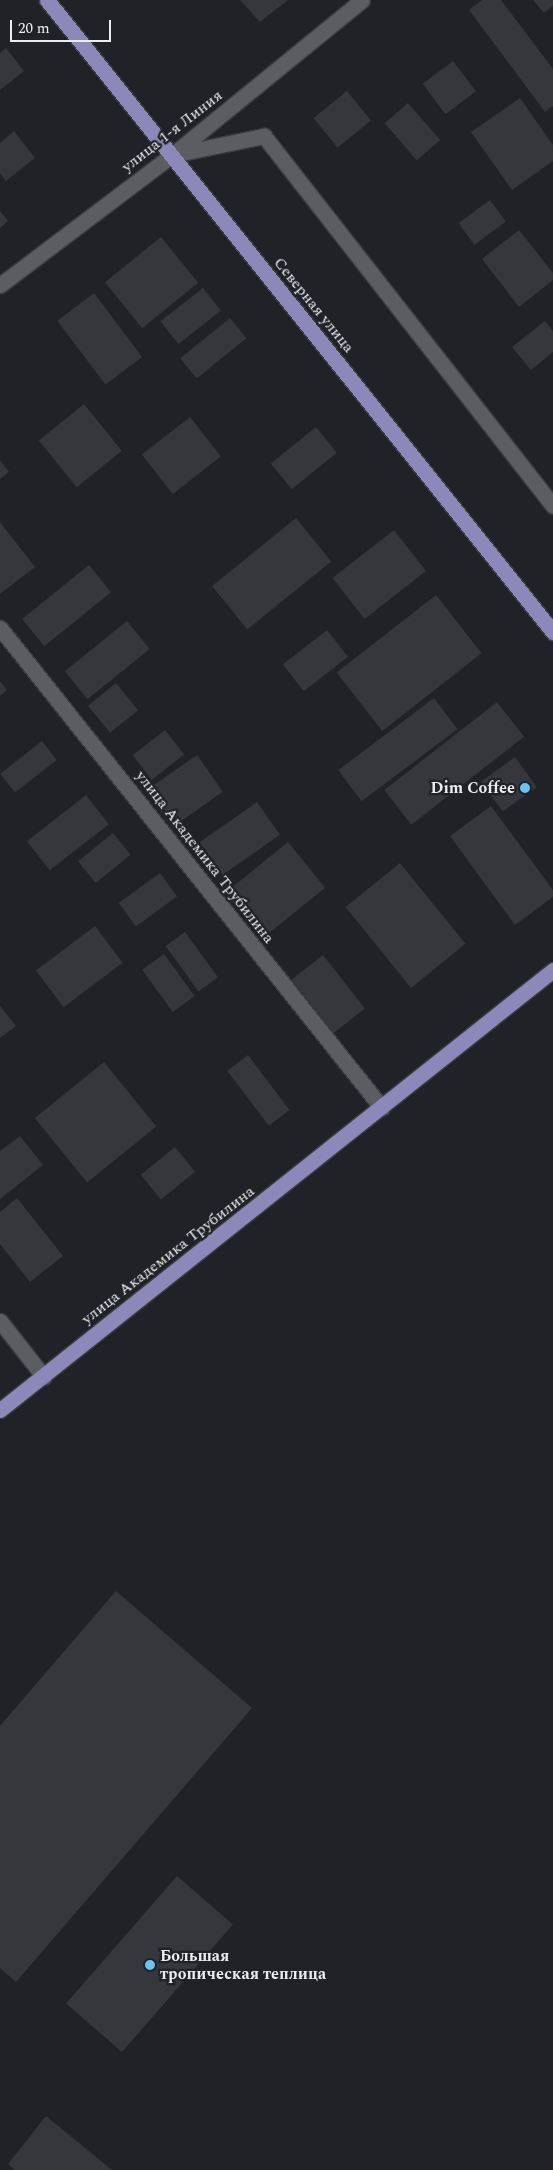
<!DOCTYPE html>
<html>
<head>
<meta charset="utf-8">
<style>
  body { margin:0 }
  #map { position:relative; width:553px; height:2170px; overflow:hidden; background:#202227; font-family:Spectral,serif }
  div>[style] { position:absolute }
  .building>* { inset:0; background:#35373d; transform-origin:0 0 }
  .roads { filter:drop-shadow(1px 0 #3b3d41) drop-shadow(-1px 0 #3b3d41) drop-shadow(0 1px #3b3d41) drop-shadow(0 -1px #3b3d41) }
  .minor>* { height:15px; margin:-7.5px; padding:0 7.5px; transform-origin:7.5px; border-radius:7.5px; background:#5b5d63 }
  .major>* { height:15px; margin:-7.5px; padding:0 7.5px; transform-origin:7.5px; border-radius:7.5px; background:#8d88ba }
  .dots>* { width:14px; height:14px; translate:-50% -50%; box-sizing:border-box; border:2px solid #202227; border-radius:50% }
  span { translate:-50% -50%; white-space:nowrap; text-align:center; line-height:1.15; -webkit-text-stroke:4.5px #202227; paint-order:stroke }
  .street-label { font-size:16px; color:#eaecef }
  .poi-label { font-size:16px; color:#eaecef; font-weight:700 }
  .right { translate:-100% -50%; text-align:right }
  .left { translate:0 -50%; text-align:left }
  .scale { position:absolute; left:10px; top:20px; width:101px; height:22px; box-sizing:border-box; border:2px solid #eaecef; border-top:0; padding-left:6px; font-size:15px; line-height:18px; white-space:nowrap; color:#eaecef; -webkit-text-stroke:4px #202227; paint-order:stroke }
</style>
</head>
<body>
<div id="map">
  <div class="building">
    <i style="clip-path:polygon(240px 0,288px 0,260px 22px)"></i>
    <i style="clip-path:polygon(482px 0,501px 0,553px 69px,553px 106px,545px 112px,469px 10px)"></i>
    <i style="clip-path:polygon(533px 0,553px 0,553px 6px,544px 13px)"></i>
    <i style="clip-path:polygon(6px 48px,24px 71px,0 90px,0 53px)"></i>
    <i style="left:453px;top:61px;width:38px;height:38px;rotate:53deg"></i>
    <i style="left:347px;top:91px;width:38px;height:43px;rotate:51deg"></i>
    <i style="clip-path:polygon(520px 98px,553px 145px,553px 161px,512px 190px,471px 132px)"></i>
    <i style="left:408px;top:103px;width:49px;height:31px;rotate:49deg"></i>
    <i style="clip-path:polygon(14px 131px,35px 158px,6px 181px,0 173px,0 143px)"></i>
    <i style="left:490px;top:200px;width:27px;height:39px;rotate:54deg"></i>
    <i style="clip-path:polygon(0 211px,8px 221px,0 228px)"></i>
    <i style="clip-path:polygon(519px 230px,553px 273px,553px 280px,519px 307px,482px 259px)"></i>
    <i style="left:161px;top:237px;width:59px;height:72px;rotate:51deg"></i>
    <i style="left:203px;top:288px;width:29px;height:54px;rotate:52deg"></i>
    <i style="left:94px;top:293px;width:80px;height:46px;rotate:53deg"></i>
    <i style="left:230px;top:318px;width:26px;height:64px;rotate:51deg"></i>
    <i style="clip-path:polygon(545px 321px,553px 331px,553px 352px,531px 370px,512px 347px)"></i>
    <i style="left:84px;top:404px;width:60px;height:58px;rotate:51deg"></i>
    <i style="left:190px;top:417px;width:50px;height:61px;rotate:52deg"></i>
    <i style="left:316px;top:427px;width:33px;height:58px;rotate:51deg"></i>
    <i style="clip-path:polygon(0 460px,9px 472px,0 479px)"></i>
    <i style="left:296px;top:518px;width:56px;height:108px;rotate:51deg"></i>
    <i style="clip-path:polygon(0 522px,35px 567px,0 594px)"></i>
    <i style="left:394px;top:530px;width:52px;height:78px;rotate:52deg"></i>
    <i style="left:89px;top:565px;width:35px;height:86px;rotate:51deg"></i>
    <i style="left:436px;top:595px;width:74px;height:126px;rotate:52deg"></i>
    <i style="left:127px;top:621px;width:36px;height:80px;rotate:51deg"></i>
    <i style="left:327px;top:630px;width:34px;height:56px;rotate:52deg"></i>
    <i style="clip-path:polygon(0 681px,7px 690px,0 696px)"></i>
    <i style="left:116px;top:683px;width:35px;height:36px;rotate:51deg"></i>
    <i style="left:434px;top:698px;width:39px;height:120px;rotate:53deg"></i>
    <i style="left:497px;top:702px;width:44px;height:143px;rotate:52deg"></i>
    <i style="left:165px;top:730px;width:31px;height:41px;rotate:52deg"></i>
    <i style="left:42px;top:741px;width:24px;height:53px;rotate:52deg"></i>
    <i style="left:197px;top:755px;width:45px;height:62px;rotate:55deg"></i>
    <i style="left:515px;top:757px;width:37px;height:42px;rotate:54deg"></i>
    <i style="left:86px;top:795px;width:37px;height:75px;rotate:52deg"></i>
    <i style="left:257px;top:802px;width:40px;height:70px;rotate:55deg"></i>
    <i style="clip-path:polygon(491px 806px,553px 890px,553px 897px,515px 925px,450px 836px)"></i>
    <i style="left:113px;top:833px;width:28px;height:45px;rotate:51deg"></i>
    <i style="left:288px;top:842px;width:59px;height:81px;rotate:51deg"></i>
    <i style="left:400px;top:863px;width:104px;height:70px;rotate:51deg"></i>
    <i style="left:160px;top:873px;width:29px;height:51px;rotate:54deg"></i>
    <i style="left:95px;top:926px;width:46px;height:74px;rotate:53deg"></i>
    <i style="left:185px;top:932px;width:56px;height:24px;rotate:54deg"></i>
    <i style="left:164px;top:954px;width:52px;height:27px;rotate:54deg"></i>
    <i style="left:323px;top:955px;width:68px;height:40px;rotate:52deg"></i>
    <i style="clip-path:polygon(0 1006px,16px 1026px,0 1038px)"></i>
    <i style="left:248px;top:1055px;width:69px;height:26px;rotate:53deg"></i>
    <i style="left:104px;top:1062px;width:83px;height:89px;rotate:51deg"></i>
    <i style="clip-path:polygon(20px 1136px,43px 1165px,0 1199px,0 1151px)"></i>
    <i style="left:175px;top:1147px;width:32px;height:44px;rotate:51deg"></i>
    <i style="clip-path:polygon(17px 1198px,63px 1256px,30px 1282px,0 1244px,0 1212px)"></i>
    <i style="clip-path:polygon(116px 1591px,252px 1708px,16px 1982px,0 1968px,0 1726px)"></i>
    <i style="left:177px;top:1876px;width:74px;height:169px;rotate:41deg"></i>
    <i style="clip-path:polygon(46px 2116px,112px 2170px,15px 2170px,8px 2164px)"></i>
  </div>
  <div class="roads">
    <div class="minor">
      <i style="left:172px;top:155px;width:94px;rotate:-11.7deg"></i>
      <i style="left:264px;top:136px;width:469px;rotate:52deg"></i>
      <i style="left:0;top:285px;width:216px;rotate:-37.1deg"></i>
      <i style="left:172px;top:155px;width:245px;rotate:-39.2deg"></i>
      <i style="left:0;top:628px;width:613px;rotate:51.49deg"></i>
      <i style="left:0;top:1321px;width:71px;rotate:51.8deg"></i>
    </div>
    <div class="major">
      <i style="left:47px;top:0;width:810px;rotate:51.32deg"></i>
      <i style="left:0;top:1410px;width:707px;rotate:-38.51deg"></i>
    </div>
  </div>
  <div class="dots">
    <i style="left:525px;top:788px;background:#6ec2f3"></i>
    <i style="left:150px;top:1965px;background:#6ec2f3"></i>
  </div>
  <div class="street-label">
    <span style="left:172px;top:131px;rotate:-38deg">улица 1-я Линия</span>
    <span style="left:314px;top:305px;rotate:51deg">Северная улица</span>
    <span style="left:205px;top:857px;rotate:52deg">улица Академика Трубилина</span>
    <span style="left:168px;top:1255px;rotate:-38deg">улица Академика Трубилина</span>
  </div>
  <div class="poi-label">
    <span class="right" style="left:515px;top:788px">Dim Coffee</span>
    <span class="left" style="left:160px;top:1965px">Большая<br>тропическая теплица</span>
  </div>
  <div class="scale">20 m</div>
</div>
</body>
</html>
